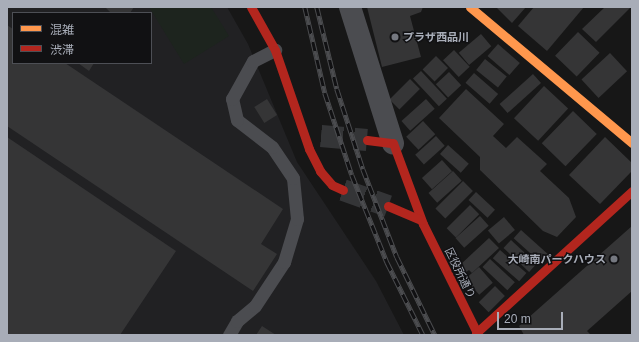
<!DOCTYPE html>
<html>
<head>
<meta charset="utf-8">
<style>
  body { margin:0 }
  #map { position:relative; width:639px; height:342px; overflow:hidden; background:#171717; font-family:Helvetica,"Noto Sans JP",sans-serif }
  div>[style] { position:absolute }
  .built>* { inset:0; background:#212123 }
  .green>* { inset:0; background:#1d241e }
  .building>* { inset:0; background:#353536; transform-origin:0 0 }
  .secondary-tunnel>* { height:22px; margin-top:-11px; transform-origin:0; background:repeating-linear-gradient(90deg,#343537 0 22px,transparent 0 33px) }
  .lane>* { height:13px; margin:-6.5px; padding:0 6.5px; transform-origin:6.5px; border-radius:6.5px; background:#4b4c50 }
  .street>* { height:22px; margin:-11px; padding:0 11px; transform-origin:11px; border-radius:11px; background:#4b4c50 }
  .slow>* { height:9px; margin:-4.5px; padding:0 4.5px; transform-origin:4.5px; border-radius:4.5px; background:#ff974d }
  .jam>* { height:9px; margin:-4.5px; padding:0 4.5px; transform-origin:4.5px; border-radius:4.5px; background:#b3261e }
  .rail>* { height:4.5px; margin-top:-2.25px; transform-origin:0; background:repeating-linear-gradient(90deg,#111113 0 9px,#4b4c4f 0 18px); box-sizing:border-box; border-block:1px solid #4b4c4f }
  .dots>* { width:11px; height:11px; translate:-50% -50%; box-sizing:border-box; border:2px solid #111113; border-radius:50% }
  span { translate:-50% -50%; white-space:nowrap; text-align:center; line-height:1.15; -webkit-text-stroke:3px #111113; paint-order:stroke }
  .poi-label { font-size:11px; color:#a8adb8; font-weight:700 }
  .left { translate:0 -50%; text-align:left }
  .right { translate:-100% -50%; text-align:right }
  .street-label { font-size:11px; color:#a8adb8 }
  .frame { position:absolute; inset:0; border:8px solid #a8adb8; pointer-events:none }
  .legend { position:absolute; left:12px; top:12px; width:140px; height:52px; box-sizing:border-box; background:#111113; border:1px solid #4d4f55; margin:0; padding:5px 7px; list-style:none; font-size:12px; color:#a8adb8 }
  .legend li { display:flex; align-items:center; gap:8px; height:20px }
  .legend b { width:20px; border:1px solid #4d4f55 }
  .scale { position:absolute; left:497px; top:312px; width:66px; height:18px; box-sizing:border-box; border:2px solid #a8adb8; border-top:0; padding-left:5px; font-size:12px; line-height:14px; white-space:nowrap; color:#a8adb8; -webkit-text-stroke:3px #111113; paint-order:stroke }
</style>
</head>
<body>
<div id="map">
  <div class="built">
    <i style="clip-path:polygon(evenodd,7px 7px,227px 7px,248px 44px,297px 162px,376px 281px,404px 335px,7px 335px,7px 7px,13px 13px,151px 13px,151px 63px,13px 63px,13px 13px)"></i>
  </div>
  <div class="green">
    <i style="clip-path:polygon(149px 7px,211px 7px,229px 36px,184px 64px)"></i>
  </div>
  <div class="building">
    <i style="clip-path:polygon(105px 7px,134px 7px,130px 13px,111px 13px)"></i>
    <i style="clip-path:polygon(367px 7px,423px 7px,421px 12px,410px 16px,421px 57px,382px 67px)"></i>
    <i style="clip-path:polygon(496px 7px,526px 7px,512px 23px)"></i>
    <i style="clip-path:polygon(534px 7px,584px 7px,547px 51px,518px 26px)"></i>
    <i style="clip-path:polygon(605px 7px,631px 7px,596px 42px,582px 29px)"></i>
    <i style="clip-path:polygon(7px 25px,13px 29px,13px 63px,65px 63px,283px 209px,261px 244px,277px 254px,253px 291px,7px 126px)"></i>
    <i style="left:578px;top:32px;width:30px;height:33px;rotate:44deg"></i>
    <i style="left:481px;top:34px;width:16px;height:29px;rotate:50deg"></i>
    <i style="left:498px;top:44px;width:29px;height:16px;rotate:41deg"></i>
    <i style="left:454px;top:50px;width:23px;height:15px;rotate:47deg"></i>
    <i style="left:610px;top:53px;width:25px;height:39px;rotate:47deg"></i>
    <i style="left:436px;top:56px;width:17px;height:19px;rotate:45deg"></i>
    <i style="left:485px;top:59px;width:28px;height:14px;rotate:39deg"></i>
    <i style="clip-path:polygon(78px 63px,94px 63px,89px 71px)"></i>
    <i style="left:421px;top:71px;width:38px;height:11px;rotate:47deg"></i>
    <i style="left:449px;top:72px;width:18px;height:18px;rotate:47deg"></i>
    <i style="left:474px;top:73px;width:32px;height:13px;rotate:41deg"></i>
    <i style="left:533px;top:74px;width:12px;height:45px;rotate:48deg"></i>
    <i style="left:410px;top:79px;width:14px;height:29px;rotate:45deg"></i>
    <i style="left:544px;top:86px;width:33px;height:44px;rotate:43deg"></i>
    <i style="clip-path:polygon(466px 89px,504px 124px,493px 136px,506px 148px,517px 137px,547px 164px,540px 171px,569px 198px,576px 217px,557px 237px,543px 231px,480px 170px,480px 157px,439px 118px)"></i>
    <i style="left:267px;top:99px;width:19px;height:15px;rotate:58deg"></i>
    <i style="left:426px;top:99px;width:13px;height:33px;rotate:48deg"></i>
    <i style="left:573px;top:111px;width:33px;height:45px;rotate:44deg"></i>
    <i style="left:423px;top:121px;width:18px;height:23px;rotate:47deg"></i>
    <i style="left:436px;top:136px;width:13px;height:28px;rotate:48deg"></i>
    <i style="clip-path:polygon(7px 137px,176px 251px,120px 335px,7px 335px)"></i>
    <i style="clip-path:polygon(605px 137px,632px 163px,632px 171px,600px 204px,569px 175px)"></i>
    <i style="left:448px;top:145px;width:28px;height:12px;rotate:42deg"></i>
    <i style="left:442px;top:160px;width:15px;height:27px;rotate:48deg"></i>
    <i style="left:453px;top:171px;width:13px;height:33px;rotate:48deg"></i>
    <i style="left:463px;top:181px;width:14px;height:39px;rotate:45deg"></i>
    <i style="left:476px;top:192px;width:26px;height:11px;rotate:43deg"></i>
    <i style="left:470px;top:205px;width:13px;height:33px;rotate:45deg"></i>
    <i style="left:480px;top:216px;width:13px;height:33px;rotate:48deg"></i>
    <i style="left:504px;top:217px;width:17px;height:21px;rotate:50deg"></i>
    <i style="clip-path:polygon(632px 226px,632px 291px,587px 331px,591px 335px,524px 335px,519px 326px)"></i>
    <i style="left:521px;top:230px;width:36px;height:11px;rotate:42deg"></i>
    <i style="clip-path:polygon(489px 238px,499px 248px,472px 273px,469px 270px,466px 272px,460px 265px)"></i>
    <i style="left:511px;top:240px;width:35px;height:11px;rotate:43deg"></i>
    <i style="left:500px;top:250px;width:35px;height:11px;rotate:41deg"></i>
    <i style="left:490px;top:259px;width:34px;height:11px;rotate:43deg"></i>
    <i style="left:479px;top:267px;width:21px;height:18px;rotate:49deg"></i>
    <i style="left:495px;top:286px;width:14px;height:23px;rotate:45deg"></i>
    <i style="clip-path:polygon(262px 326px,276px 335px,256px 335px)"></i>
  </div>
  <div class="secondary-tunnel">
    <i style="left:321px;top:136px;width:46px;rotate:5deg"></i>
    <i style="left:343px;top:190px;width:48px;rotate:19.6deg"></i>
  </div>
  <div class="lane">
    <i style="left:229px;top:335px;width:16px;rotate:-60deg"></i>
    <i style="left:237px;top:321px;width:23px;rotate:-40deg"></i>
    <i style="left:255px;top:306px;width:53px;rotate:-56.6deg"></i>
    <i style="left:284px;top:262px;width:45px;rotate:-73.2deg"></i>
    <i style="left:297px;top:219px;width:41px;rotate:-95.6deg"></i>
    <i style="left:293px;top:178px;width:37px;rotate:-124deg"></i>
    <i style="left:272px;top:147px;width:44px;rotate:-142.4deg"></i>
    <i style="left:237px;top:120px;width:22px;rotate:-103deg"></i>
    <i style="left:232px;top:99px;width:43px;rotate:-61.1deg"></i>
    <i style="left:253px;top:61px;width:25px;rotate:-27deg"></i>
  </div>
  <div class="street">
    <i style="left:350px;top:7px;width:143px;rotate:72.5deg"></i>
  </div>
  <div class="slow">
    <i style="left:470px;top:7px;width:212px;rotate:40deg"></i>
  </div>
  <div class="jam">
    <i style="left:251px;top:7px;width:49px;rotate:60.8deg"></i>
    <i style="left:275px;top:50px;width:105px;rotate:71deg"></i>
    <i style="left:309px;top:149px;width:25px;rotate:63deg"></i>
    <i style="left:320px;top:171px;width:18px;rotate:49deg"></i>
    <i style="left:332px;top:185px;width:12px;rotate:24deg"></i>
    <i style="left:367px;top:140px;width:26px;rotate:7deg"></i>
    <i style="left:393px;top:143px;width:86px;rotate:69.7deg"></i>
    <i style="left:423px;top:224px;width:124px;rotate:63.6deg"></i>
    <i style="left:388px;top:206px;width:36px;rotate:23deg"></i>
    <i style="left:476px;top:333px;width:211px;rotate:-42.3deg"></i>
  </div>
  <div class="rail">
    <i style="left:305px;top:7px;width:88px;rotate:76.9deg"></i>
    <i style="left:325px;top:93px;width:86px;rotate:71.8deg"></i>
    <i style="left:352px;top:175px;width:94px;rotate:68.1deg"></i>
    <i style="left:387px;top:262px;width:81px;rotate:63.7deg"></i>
    <i style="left:317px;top:7px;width:84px;rotate:76.3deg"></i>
    <i style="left:337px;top:89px;width:84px;rotate:72deg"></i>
    <i style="left:363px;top:169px;width:94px;rotate:68.9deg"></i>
    <i style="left:397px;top:257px;width:87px;rotate:64deg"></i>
  </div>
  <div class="dots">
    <i style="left:395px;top:37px;background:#757880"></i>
    <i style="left:614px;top:259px;background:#757880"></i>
  </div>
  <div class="poi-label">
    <span class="left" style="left:403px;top:37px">プラザ西品川</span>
    <span class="right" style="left:606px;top:259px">大崎南パークハウス</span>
  </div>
  <div class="street-label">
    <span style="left:460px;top:273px;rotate:64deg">区役所通り</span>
  </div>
  <div class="frame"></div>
  <ul class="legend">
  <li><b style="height:5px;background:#ff974d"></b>混雑</li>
  <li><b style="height:5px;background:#b3261e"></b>渋滞</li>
  </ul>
  <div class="scale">20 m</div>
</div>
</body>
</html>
